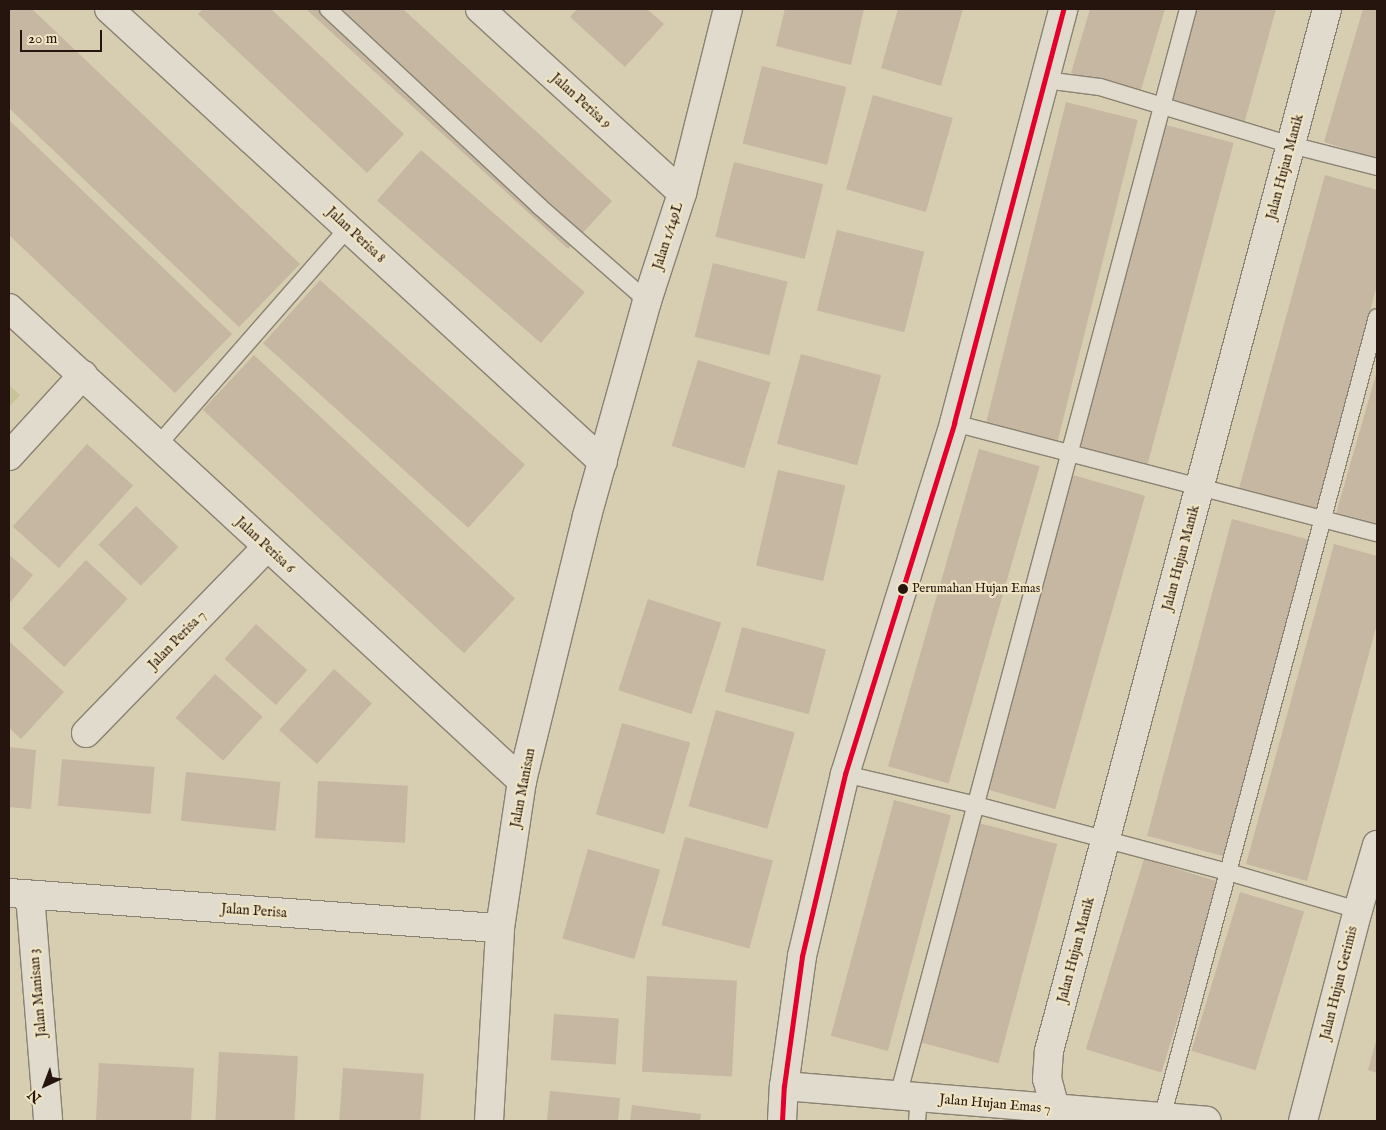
<!DOCTYPE html>
<html>
<head>
<meta charset="utf-8">
<style>
  body { margin:0 }
  #map { position:relative; width:1386px; height:1130px; overflow:hidden; background:#d7cdb1; font-family:"IM FELL English",serif }
  div>[style] { position:absolute }
  .green>* { inset:0; background:#c6c498 }
  .building>* { inset:0; background:#c6b7a2; transform-origin:0 0 }
  .roads { filter:drop-shadow(1px 0 #8a8272) drop-shadow(-1px 0 #8a8272) drop-shadow(0 1px #8a8272) drop-shadow(0 -1px #8a8272) }
  .lane>* { height:16px; margin:-8px; padding:0 8px; transform-origin:8px; border-radius:8px; background:#e0dbcc }
  .street>* { height:28px; margin:-14px; padding:0 14px; transform-origin:14px; border-radius:14px; background:#e0dbcc }
  .secondary>* { height:28px; margin:-14px; padding:0 14px; transform-origin:14px; border-radius:14px; background:#e0dbcc }
  .bus-1>* { height:5px; margin:-2.5px; padding:0 2.5px; transform-origin:2.5px; border-radius:2.5px; background:#e4002b }
  .dots>* { width:14px; height:14px; translate:-50% -50%; box-sizing:border-box; border:2px solid #efe4c3; border-radius:50% }
  span { translate:-50% -50%; white-space:nowrap; text-align:center; line-height:1.15; -webkit-text-stroke:4.5px #efe4c3; paint-order:stroke }
  .bus-label { font-size:13px; color:#26150f }
  .left { translate:0 -50%; text-align:left }
  .street-label { font-size:14px; color:#26150f }
  .frame { position:absolute; inset:0; border:10px solid #26150f; pointer-events:none }
  .north { position:absolute; left:20px; top:1060px; width:50px; height:50px; -webkit-text-stroke:4px #efe4c3; paint-order:stroke; rotate:223deg; font-size:14px; font-weight:700; line-height:20px; text-align:center; color:#26150f }
  .north::after { content:''; display:block; margin:auto; width:18px; height:22px; background:#26150f; clip-path:polygon(50% 0,100% 100%,50% 72%,0 100%) }
  .scale { position:absolute; left:20px; top:30px; width:82px; height:22px; box-sizing:border-box; border:2px solid #26150f; border-top:0; padding-left:6px; font-size:15px; line-height:18px; white-space:nowrap; color:#26150f; -webkit-text-stroke:4px #efe4c3; paint-order:stroke }
</style>
</head>
<body>
<div id="map">
  <div class="green">
    <i style="clip-path:polygon(9px 385px,20px 395px,9px 407px)"></i>
  </div>
  <div class="building">
    <i style="clip-path:polygon(9px 9px,32px 9px,300px 264px,239px 327px,9px 108px)"></i>
    <i style="clip-path:polygon(203px 9px,271px 9px,404px 134px,367px 173px,198px 14px)"></i>
    <i style="clip-path:polygon(306px 9px,403px 9px,612px 201px,568px 249px)"></i>
    <i style="clip-path:polygon(577px 9px,647px 9px,664px 24px,625px 67px,570px 17px)"></i>
    <i style="clip-path:polygon(785px 9px,864px 9px,851px 65px,776px 46px)"></i>
    <i style="clip-path:polygon(898px 9px,963px 9px,941px 86px,881px 68px)"></i>
    <i style="clip-path:polygon(1090px 9px,1165px 9px,1140px 93px,1071px 73px)"></i>
    <i style="clip-path:polygon(1197px 9px,1276px 9px,1244px 124px,1171px 103px)"></i>
    <i style="clip-path:polygon(1363px 9px,1377px 9px,1377px 159px,1324px 142px)"></i>
    <i style="left:762px;top:66px;width:87px;height:80px;rotate:14deg"></i>
    <i style="left:873px;top:95px;width:83px;height:98px;rotate:16deg"></i>
    <i style="left:1066px;top:102px;width:74px;height:331px;rotate:14deg"></i>
    <i style="clip-path:polygon(9px 120px,232px 334px,175px 393px,9px 235px)"></i>
    <i style="left:1166px;top:125px;width:70px;height:333px;rotate:15deg"></i>
    <i style="left:421px;top:150px;width:217px;height:67px;rotate:41deg"></i>
    <i style="left:734px;top:162px;width:92px;height:77px;rotate:14deg"></i>
    <i style="clip-path:polygon(1325px 175px,1377px 190px,1377px 285px,1315px 513px,1238px 492px)"></i>
    <i style="left:837px;top:230px;width:90px;height:83px;rotate:14deg"></i>
    <i style="left:713px;top:263px;width:77px;height:76px;rotate:14deg"></i>
    <i style="left:320px;top:280px;width:276px;height:85px;rotate:42deg"></i>
    <i style="left:801px;top:354px;width:83px;height:93px;rotate:15deg"></i>
    <i style="left:254px;top:355px;width:357px;height:75px;rotate:43deg"></i>
    <i style="left:698px;top:360px;width:76px;height:90px;rotate:17deg"></i>
    <i style="clip-path:polygon(1377px 371px,1377px 529px,1335px 517px)"></i>
    <i style="left:87px;top:444px;width:62px;height:111px;rotate:42deg"></i>
    <i style="left:979px;top:449px;width:63px;height:330px;rotate:16deg"></i>
    <i style="left:778px;top:470px;width:69px;height:98px;rotate:13deg"></i>
    <i style="left:1073px;top:475px;width:75px;height:326px;rotate:16deg"></i>
    <i style="left:136px;top:506px;width:59px;height:54px;rotate:44deg"></i>
    <i style="left:1232px;top:519px;width:81px;height:328px;rotate:15deg"></i>
    <i style="clip-path:polygon(1334px 544px,1377px 556px,1377px 624px,1307px 881px,1246px 864px)"></i>
    <i style="clip-path:polygon(9px 555px,33px 575px,9px 604px)"></i>
    <i style="left:86px;top:560px;width:57px;height:93px;rotate:43deg"></i>
    <i style="left:648px;top:599px;width:77px;height:96px;rotate:18deg"></i>
    <i style="left:256px;top:624px;width:69px;height:47px;rotate:42deg"></i>
    <i style="left:742px;top:627px;width:87px;height:67px;rotate:15deg"></i>
    <i style="clip-path:polygon(10px 642px,64px 692px,21px 739px,9px 728px)"></i>
    <i style="left:334px;top:669px;width:51px;height:82px;rotate:42deg"></i>
    <i style="left:215px;top:674px;width:64px;height:59px;rotate:42deg"></i>
    <i style="left:716px;top:710px;width:82px;height:100px;rotate:16deg"></i>
    <i style="left:622px;top:723px;width:71px;height:95px;rotate:16deg"></i>
    <i style="clip-path:polygon(9px 747px,36px 750px,31px 809px,9px 807px)"></i>
    <i style="left:62px;top:759px;width:93px;height:47px;rotate:5deg"></i>
    <i style="left:186px;top:772px;width:95px;height:49px;rotate:6deg"></i>
    <i style="left:318px;top:781px;width:90px;height:57px;rotate:3deg"></i>
    <i style="left:894px;top:800px;width:59px;height:244px;rotate:15deg"></i>
    <i style="left:979px;top:823px;width:81px;height:227px;rotate:15deg"></i>
    <i style="left:685px;top:837px;width:91px;height:91px;rotate:15deg"></i>
    <i style="left:588px;top:849px;width:75px;height:93px;rotate:16deg"></i>
    <i style="left:1144px;top:859px;width:79px;height:199px;rotate:17deg"></i>
    <i style="left:1240px;top:892px;width:67px;height:166px;rotate:17deg"></i>
    <i style="left:647px;top:976px;width:90px;height:96px;rotate:3deg"></i>
    <i style="left:554px;top:1014px;width:65px;height:46px;rotate:4deg"></i>
    <i style="clip-path:polygon(1377px 1037px,1377px 1073px,1368px 1070px)"></i>
    <i style="left:219px;top:1052px;width:79px;height:69px;rotate:3deg"></i>
    <i style="left:99px;top:1063px;width:95px;height:58px;rotate:3deg"></i>
    <i style="left:343px;top:1068px;width:81px;height:53px;rotate:4deg"></i>
    <i style="clip-path:polygon(550px 1091px,620px 1098px,618px 1121px,547px 1121px)"></i>
    <i style="clip-path:polygon(632px 1105px,701px 1114px,700px 1121px,630px 1121px)"></i>
  </div>
  <div class="roads">
    <div class="lane">
      <i style="left:328px;top:9px;width:289px;rotate:43deg"></i>
      <i style="left:539px;top:206px;width:144px;rotate:41.3deg"></i>
      <i style="left:1045px;top:80px;width:55px;rotate:7.3deg"></i>
      <i style="left:1100px;top:87px;width:200px;rotate:16.9deg"></i>
      <i style="left:1291px;top:145px;width:89px;rotate:14.3deg"></i>
      <i style="left:954px;top:423px;width:437px;rotate:14.6deg"></i>
      <i style="left:158px;top:445px;width:288px;rotate:-48.8deg"></i>
      <i style="left:845px;top:774px;width:135px;rotate:13.3deg"></i>
      <i style="left:976px;top:805px;width:261px;rotate:14.9deg"></i>
      <i style="left:1228px;top:872px;width:135px;rotate:16.3deg"></i>
      <i style="left:898px;top:1096px;width:1125px;rotate:-75.06deg"></i>
      <i style="left:1162px;top:1118px;width:829px;rotate:-74.98deg"></i>
      <i style="left:917px;top:1121px;width:24px;rotate:-85deg"></i>
    </div>
    <div class="street">
      <i style="left:109px;top:9px;width:670px;rotate:42.52deg"></i>
      <i style="left:480px;top:9px;width:273px;rotate:42.3deg"></i>
      <i style="left:9px;top:308px;width:698px;rotate:42.68deg"></i>
      <i style="left:9px;top:456px;width:110px;rotate:-47.6deg"></i>
      <i style="left:86px;top:733px;width:260px;rotate:-45.8deg"></i>
      <i style="left:9px;top:893px;width:492px;rotate:4.1deg"></i>
      <i style="left:30px;top:895px;width:227px;rotate:85.4deg"></i>
      <i style="left:784px;top:1086px;width:424px;rotate:4.7deg"></i>
      <i style="left:489px;top:1121px;width:193px;rotate:-86.7deg"></i>
      <i style="left:500px;top:928px;width:149px;rotate:-81.5deg"></i>
      <i style="left:522px;top:781px;width:273px;rotate:-76.2deg"></i>
      <i style="left:587px;top:516px;width:223px;rotate:-74.4deg"></i>
      <i style="left:647px;top:301px;width:114px;rotate:-72deg"></i>
      <i style="left:682px;top:193px;width:190px;rotate:-76deg"></i>
      <i style="left:1055px;top:1121px;width:13px;rotate:-90deg"></i>
      <i style="left:1055px;top:1108px;width:30px;rotate:-105deg"></i>
      <i style="left:1047px;top:1079px;width:28px;rotate:-86deg"></i>
      <i style="left:1049px;top:1051px;width:1078px;rotate:-75.06deg"></i>
      <i style="left:1303px;top:1121px;width:218px;rotate:-75.4deg"></i>
      <i style="left:1358px;top:910px;width:68px;rotate:-73.7deg"></i>
    </div>
    <div class="secondary">
      <i style="left:782px;top:1121px;width:35px;rotate:-87deg"></i>
      <i style="left:784px;top:1086px;width:131px;rotate:-82.1deg"></i>
      <i style="left:802px;top:956px;width:187px;rotate:-76.7deg"></i>
      <i style="left:845px;top:774px;width:368px;rotate:-72.7deg"></i>
      <i style="left:954px;top:423px;width:428px;rotate:-75.2deg"></i>
    </div>
  </div>
  <div class="bus-1">
    <i style="left:782px;top:1121px;width:35px;rotate:-87deg"></i>
    <i style="left:784px;top:1086px;width:131px;rotate:-82.1deg"></i>
    <i style="left:802px;top:956px;width:187px;rotate:-76.7deg"></i>
    <i style="left:845px;top:774px;width:368px;rotate:-72.7deg"></i>
    <i style="left:954px;top:423px;width:428px;rotate:-75.2deg"></i>
  </div>
  <div class="dots">
    <i style="left:903px;top:589px;background:#26150f"></i>
  </div>
  <div class="bus-label">
    <span class="left" style="left:912px;top:589px">Perumahan Hujan Emas</span>
  </div>
  <div class="street-label">
    <span style="left:581px;top:101px;rotate:42deg">Jalan Perisa 9</span>
    <span style="left:1285px;top:167px;rotate:-75deg">Jalan Hujan Manik</span>
    <span style="left:356px;top:235px;rotate:43deg">Jalan Perisa 8</span>
    <span style="left:668px;top:236px;rotate:-72deg">Jalan 1/149L</span>
    <span style="left:265px;top:545px;rotate:43deg">Jalan Perisa 6</span>
    <span style="left:1181px;top:558px;rotate:-75deg">Jalan Hujan Manik</span>
    <span style="left:177px;top:640px;rotate:-46deg">Jalan Perisa 7</span>
    <span style="left:523px;top:788px;rotate:-79deg">Jalan Manisan</span>
    <span style="left:254px;top:911px;rotate:4deg">Jalan Perisa</span>
    <span style="left:1076px;top:950px;rotate:-75deg">Jalan Hujan Manik</span>
    <span style="left:1339px;top:983px;rotate:-76deg">Jalan Hujan Gerimis</span>
    <span style="left:38px;top:993px;rotate:-95deg">Jalan Manisan 3</span>
    <span style="left:995px;top:1104px;rotate:5deg">Jalan Hujan Emas 7</span>
  </div>
  <div class="frame"></div>
  <div class="north">N</div>
  <div class="scale">20 m</div>
</div>
</body>
</html>
